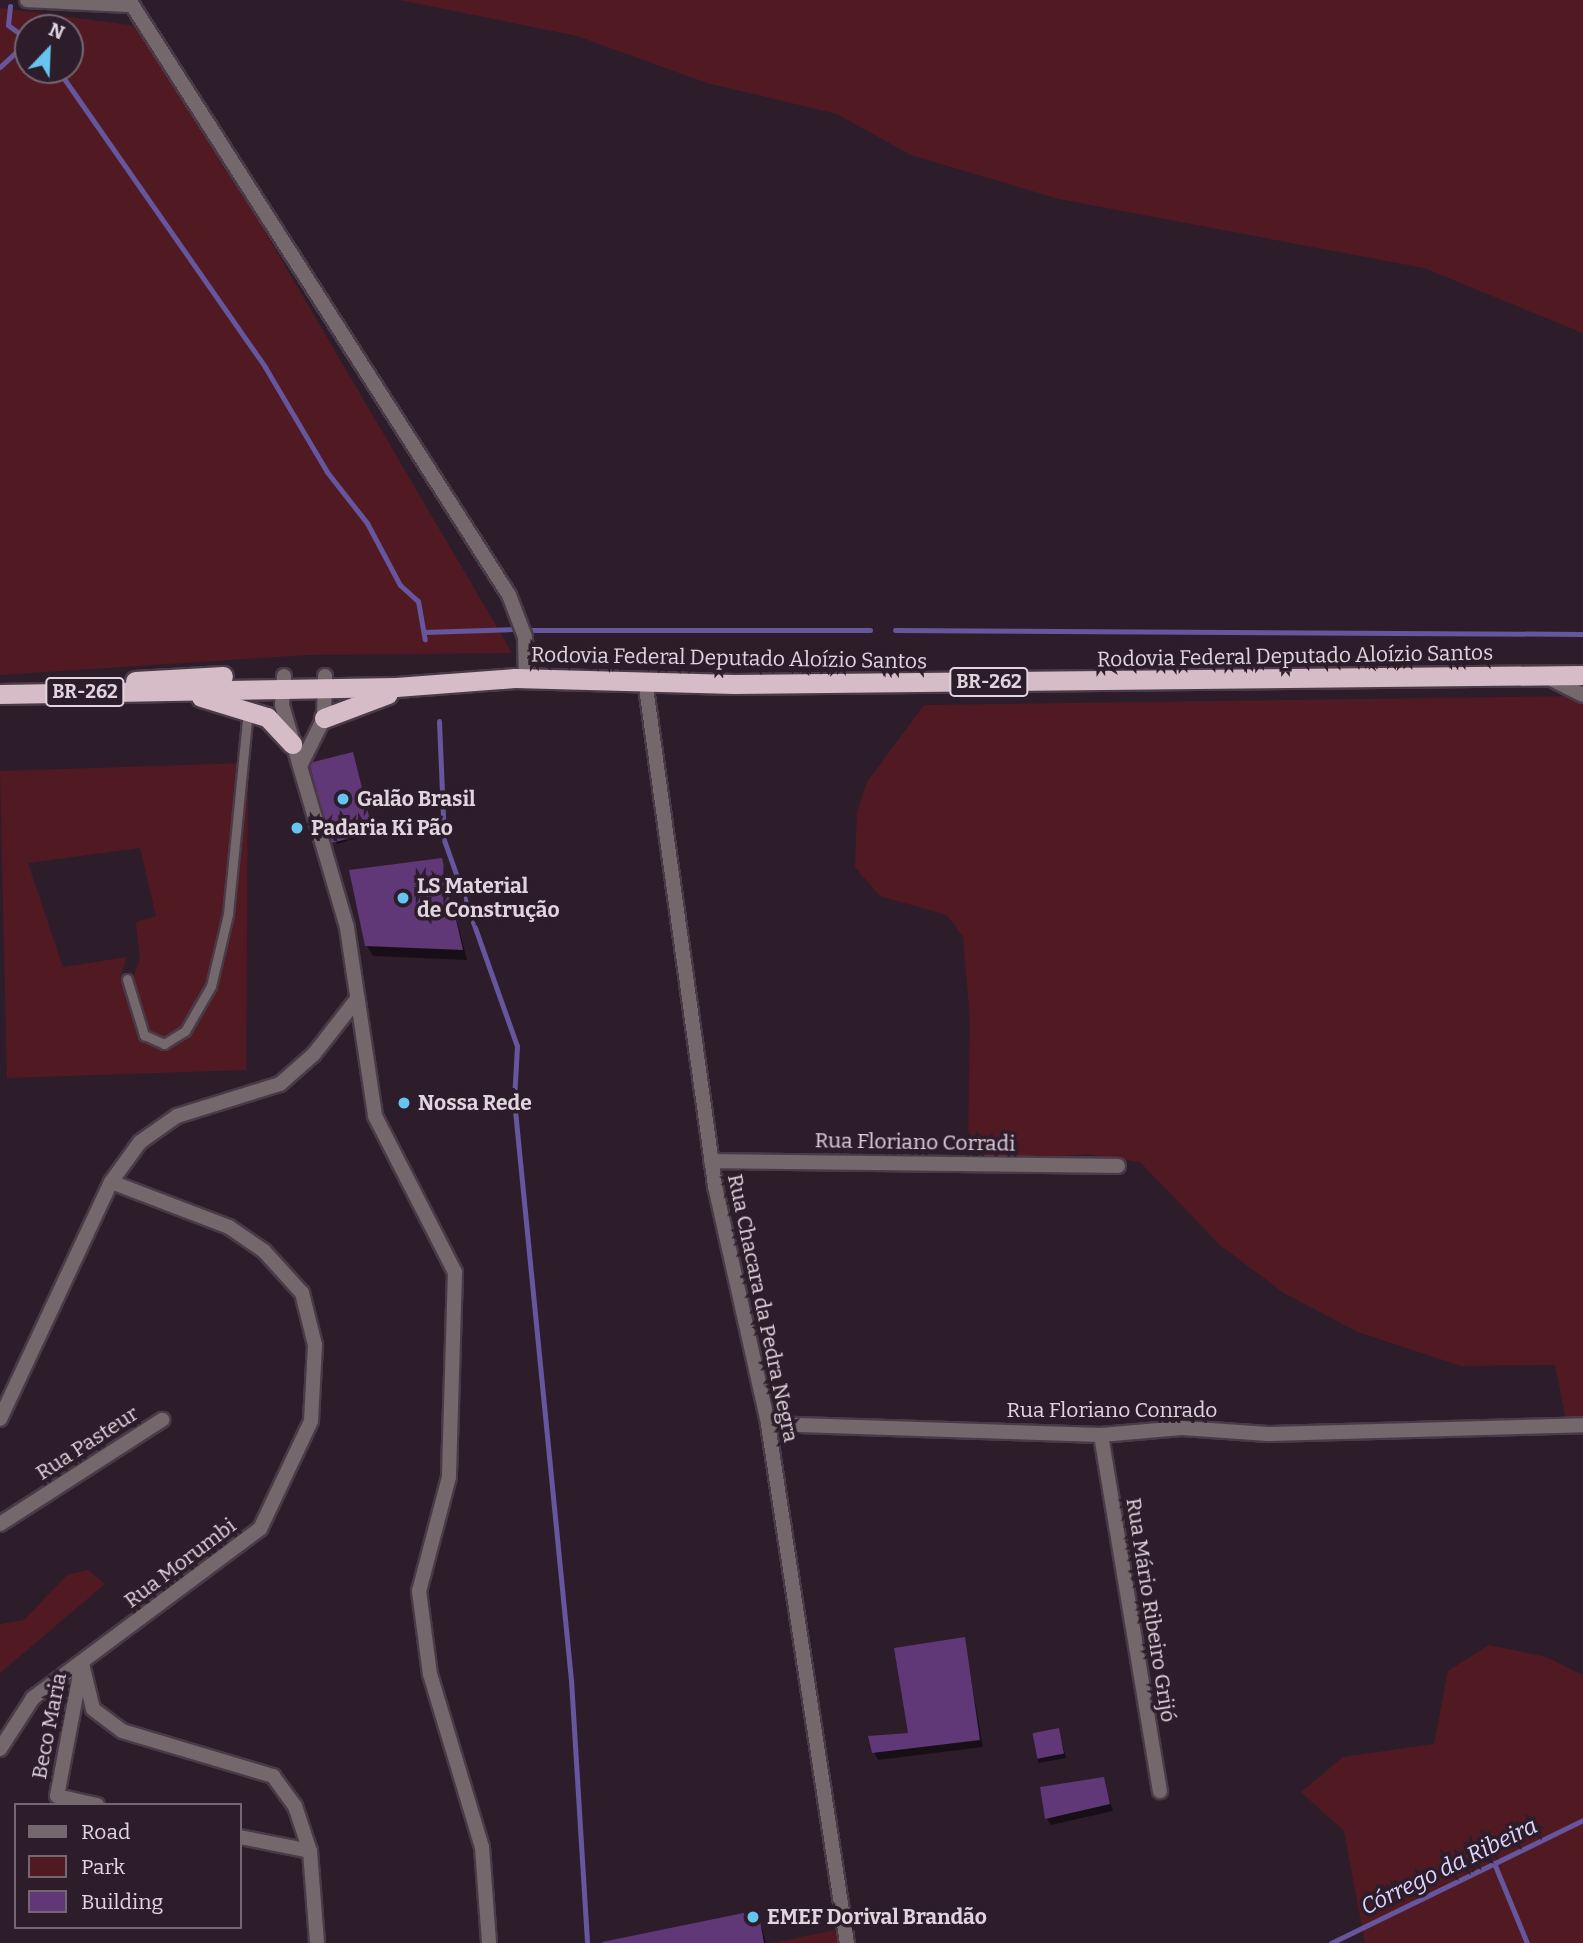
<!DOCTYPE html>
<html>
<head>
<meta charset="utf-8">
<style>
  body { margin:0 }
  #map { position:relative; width:1583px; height:1943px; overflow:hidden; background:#2d1d2a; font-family:Bitter,serif }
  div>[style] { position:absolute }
  .green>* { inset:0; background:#511a22 }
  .shadow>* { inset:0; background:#0007 }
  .stream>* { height:5px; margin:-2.5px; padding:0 2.5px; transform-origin:2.5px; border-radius:2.5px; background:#66569e }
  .building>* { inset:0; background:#603777; transform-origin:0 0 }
  .roads { filter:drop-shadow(2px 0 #4a3a47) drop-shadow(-2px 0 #4a3a47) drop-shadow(0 2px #4a3a47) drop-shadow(0 -2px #4a3a47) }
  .service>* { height:9px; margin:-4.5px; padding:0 4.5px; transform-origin:4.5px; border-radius:4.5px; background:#74686c }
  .minor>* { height:14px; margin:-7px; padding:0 7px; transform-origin:7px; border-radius:7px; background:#74686c }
  .tertiary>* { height:14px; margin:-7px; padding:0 7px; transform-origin:7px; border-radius:7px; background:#74686c }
  .trunk>* { height:19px; margin:-9.5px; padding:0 9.5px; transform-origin:9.5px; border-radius:9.5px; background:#d6bcc6 }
  .dots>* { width:19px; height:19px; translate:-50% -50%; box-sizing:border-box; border:4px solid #2d1d2a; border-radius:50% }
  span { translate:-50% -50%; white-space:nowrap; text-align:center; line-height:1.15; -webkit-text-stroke:7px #2d1d2a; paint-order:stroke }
  .shield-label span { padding:2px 5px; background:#2d1d2a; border:2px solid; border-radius:5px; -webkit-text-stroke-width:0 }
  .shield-label { font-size:19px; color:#e0d4dd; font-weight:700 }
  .street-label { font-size:21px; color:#e0d4dd }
  .poi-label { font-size:21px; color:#e0d4dd; font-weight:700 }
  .left { translate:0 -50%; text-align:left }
  .water-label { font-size:23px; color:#dcd6ff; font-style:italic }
  .legend { position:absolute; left:14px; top:1803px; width:228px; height:126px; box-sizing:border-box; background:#2d1d2a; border:2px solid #756672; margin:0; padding:9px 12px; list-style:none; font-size:21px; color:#e0d4dd }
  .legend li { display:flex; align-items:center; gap:14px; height:35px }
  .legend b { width:35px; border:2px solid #756672 }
  .north { position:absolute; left:14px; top:14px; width:70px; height:70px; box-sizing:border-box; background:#2d1d2a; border:2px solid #756672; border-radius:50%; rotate:23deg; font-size:19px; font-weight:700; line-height:28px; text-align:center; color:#e0d4dd }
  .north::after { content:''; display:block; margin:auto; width:24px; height:32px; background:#66c4ef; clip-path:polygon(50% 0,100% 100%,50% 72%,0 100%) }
</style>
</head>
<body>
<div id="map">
  <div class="green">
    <i style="clip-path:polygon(400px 0,1583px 0,1583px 333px,1424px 268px,1059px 199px,911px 155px,837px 114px,707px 83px,577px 36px)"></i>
    <i style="clip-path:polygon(evenodd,0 8px,145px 27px,512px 653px,307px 655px,0 675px,0 8px,28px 28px,70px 28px,70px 70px,28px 70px,28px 28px)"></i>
    <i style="clip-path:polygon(1583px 696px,1583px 1435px,1569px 1434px,1555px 1365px,1461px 1366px,1358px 1332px,1284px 1293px,1221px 1246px,1140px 1162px,1087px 1154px,995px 1161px,968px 1145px,970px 1019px,963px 937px,947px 915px,880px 896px,855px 867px,857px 812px,867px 782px,924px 705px)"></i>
    <i style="clip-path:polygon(evenodd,248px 763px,246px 1070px,7px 1078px,0 771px,248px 763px,140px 848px,156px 916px,136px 922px,140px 959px,132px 981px,120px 977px,127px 957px,63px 967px,28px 863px,140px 848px)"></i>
    <i style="clip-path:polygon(88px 1570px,105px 1584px,0 1673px,0 1624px,24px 1620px,67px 1575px)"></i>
    <i style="clip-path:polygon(1489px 1645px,1546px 1657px,1583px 1675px,1583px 1943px,1365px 1943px,1344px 1831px,1301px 1792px,1343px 1757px,1434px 1744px,1448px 1671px)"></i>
    <i style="clip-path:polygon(835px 1930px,838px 1943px,773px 1943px)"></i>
  </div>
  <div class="shadow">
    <i style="clip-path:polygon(353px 755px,373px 834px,337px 844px,336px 843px)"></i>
    <i style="clip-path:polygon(441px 859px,467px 960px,373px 956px,367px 946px)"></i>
    <i style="clip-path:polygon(964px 1638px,983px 1747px,878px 1760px,874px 1752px,910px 1734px)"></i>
    <i style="clip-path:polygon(1059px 1730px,1066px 1758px,1039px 1763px,1037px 1759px)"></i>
    <i style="clip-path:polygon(1103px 1779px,1113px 1811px,1051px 1825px,1046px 1818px)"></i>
    <i style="clip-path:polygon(757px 1912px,766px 1943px,607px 1943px)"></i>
  </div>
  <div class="stream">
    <i style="left:10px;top:6px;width:19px;rotate:96deg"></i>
    <i style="left:8px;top:25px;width:25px;rotate:37deg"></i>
    <i style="left:0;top:67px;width:38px;rotate:-43deg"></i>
    <i style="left:58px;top:70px;width:362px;rotate:55.1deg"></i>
    <i style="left:265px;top:367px;width:122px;rotate:59.4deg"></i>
    <i style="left:327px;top:472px;width:65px;rotate:51.9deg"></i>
    <i style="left:367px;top:523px;width:70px;rotate:62deg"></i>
    <i style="left:400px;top:585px;width:24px;rotate:42deg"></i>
    <i style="left:418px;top:601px;width:39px;rotate:80deg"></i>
    <i style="left:532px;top:630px;width:338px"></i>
    <i style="left:895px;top:630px;width:688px;rotate:0.33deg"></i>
    <i style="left:424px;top:632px;width:89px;rotate:-1.9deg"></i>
    <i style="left:439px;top:721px;width:119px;rotate:87.6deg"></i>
    <i style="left:444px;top:840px;width:219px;rotate:70.5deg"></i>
    <i style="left:517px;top:1046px;width:54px;rotate:93.2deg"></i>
    <i style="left:514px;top:1100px;width:583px;rotate:84.39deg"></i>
    <i style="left:571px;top:1680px;width:263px;rotate:86.5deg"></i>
    <i style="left:1494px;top:1863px;width:87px;rotate:67.6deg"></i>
    <i style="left:1331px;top:1943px;width:280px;rotate:-26deg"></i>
  </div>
  <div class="building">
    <i style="left:353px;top:752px;width:83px;height:45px;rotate:76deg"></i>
    <i style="clip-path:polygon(442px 858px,463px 950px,365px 946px,349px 870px)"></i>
    <i style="clip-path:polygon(965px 1637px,980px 1740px,872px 1753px,868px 1736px,908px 1733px,894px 1648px)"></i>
    <i style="left:1059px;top:1728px;width:26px;height:27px;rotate:79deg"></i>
    <i style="clip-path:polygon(1104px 1777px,1110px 1804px,1045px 1819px,1040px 1787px)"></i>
    <i style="clip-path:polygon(758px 1910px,764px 1943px,602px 1943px,602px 1942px)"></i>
  </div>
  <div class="roads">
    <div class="service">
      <i style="left:127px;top:979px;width:59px;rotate:73.1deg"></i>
      <i style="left:144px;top:1035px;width:22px;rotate:24deg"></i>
      <i style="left:164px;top:1044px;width:25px;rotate:-32deg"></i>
      <i style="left:185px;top:1031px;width:52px;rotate:-60deg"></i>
      <i style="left:211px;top:986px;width:74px;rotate:-76.7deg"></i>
      <i style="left:228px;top:914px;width:204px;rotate:-84.4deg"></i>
    </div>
    <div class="minor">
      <i style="left:284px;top:676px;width:29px;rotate:94deg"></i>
      <i style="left:282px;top:705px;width:232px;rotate:73.7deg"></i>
      <i style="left:347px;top:928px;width:190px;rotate:81.5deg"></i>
      <i style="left:375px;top:1116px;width:175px;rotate:62.9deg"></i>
      <i style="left:455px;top:1272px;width:205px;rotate:91.7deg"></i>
      <i style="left:449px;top:1477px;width:118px;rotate:104.7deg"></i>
      <i style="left:419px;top:1591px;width:84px;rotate:82.5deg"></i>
      <i style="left:430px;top:1674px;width:181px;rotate:73.3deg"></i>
      <i style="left:482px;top:1847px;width:96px;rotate:85.8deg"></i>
      <i style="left:1545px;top:676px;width:42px;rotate:26.6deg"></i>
      <i style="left:645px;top:680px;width:511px;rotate:82.12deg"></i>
      <i style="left:715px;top:1186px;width:244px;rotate:77.4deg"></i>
      <i style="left:768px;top:1424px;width:525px;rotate:81.35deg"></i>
      <i style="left:301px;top:764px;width:51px;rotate:-63.4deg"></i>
      <i style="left:324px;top:718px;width:42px;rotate:-88.6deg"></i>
      <i style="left:711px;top:1161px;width:407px;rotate:0.7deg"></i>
      <i style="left:0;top:1419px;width:262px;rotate:-64.9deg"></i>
      <i style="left:111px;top:1182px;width:49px;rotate:-54.1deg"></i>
      <i style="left:140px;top:1142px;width:45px;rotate:-35.1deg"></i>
      <i style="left:177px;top:1116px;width:108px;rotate:-17.3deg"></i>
      <i style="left:280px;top:1084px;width:45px;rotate:-41.4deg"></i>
      <i style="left:314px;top:1054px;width:70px;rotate:-52deg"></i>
      <i style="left:768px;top:1424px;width:333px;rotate:1.9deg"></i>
      <i style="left:1101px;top:1435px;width:81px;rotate:-4.9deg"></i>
      <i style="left:1182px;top:1428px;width:86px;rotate:4deg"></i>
      <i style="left:1268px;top:1434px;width:315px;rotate:-1.6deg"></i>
      <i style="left:1101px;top:1435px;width:361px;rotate:80.6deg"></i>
      <i style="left:0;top:1524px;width:193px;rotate:-32.7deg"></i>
      <i style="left:82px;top:1664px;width:46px;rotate:76.3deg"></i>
      <i style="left:93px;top:1709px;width:36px;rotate:37deg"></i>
      <i style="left:122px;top:1731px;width:158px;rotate:16.6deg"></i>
      <i style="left:273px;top:1776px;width:37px;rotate:54deg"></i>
      <i style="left:295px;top:1806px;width:47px;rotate:71.6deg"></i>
      <i style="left:310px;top:1851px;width:92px;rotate:85.6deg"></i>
      <i style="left:81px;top:1669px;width:129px;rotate:100.7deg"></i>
      <i style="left:57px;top:1796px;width:41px;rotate:12.7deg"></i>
      <i style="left:0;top:1749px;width:61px;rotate:-57.1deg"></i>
      <i style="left:33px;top:1698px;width:283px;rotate:-36.7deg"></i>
      <i style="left:260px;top:1529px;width:119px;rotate:-64.7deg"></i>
      <i style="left:311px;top:1421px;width:76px;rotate:-87deg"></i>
      <i style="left:315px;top:1345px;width:54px;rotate:-104deg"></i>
      <i style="left:302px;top:1293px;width:57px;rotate:-132.1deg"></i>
      <i style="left:264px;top:1251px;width:42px;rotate:-145.6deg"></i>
      <i style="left:229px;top:1227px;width:126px;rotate:-159.1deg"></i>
      <i style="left:240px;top:1837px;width:71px;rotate:11.3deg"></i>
    </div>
    <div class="tertiary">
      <i style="left:27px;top:0;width:104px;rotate:2.8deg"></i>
      <i style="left:129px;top:0;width:706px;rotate:57.44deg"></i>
      <i style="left:509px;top:595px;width:45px;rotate:69.1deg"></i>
      <i style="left:525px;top:637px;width:41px;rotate:88.6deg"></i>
    </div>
    <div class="trunk">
      <i style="left:135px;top:681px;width:88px;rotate:-3.3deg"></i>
      <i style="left:0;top:694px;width:396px;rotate:-1deg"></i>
      <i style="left:396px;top:687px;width:119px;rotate:-4.3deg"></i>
      <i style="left:515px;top:678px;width:219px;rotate:1.6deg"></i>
      <i style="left:734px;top:684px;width:849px;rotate:-0.61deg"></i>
      <i style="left:201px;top:697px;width:69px;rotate:16.9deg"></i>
      <i style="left:267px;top:717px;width:37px;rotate:47deg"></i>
      <i style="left:324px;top:718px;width:68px;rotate:-20.6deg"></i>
    </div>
  </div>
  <div class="dots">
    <i style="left:343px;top:799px;background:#66c4ef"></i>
    <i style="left:297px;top:828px;background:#66c4ef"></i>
    <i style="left:403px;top:898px;background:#66c4ef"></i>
    <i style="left:404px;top:1103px;background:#66c4ef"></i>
    <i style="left:753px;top:1917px;background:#66c4ef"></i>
  </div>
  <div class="shield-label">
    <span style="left:989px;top:682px">BR-262</span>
    <span style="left:85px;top:692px">BR-262</span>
  </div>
  <div class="street-label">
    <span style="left:1295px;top:656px;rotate:-1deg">Rodovia Federal Deputado Aloízio Santos</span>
    <span style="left:729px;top:658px;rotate:1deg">Rodovia Federal Deputado Aloízio Santos</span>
    <span style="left:915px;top:1142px;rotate:1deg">Rua Floriano Corradi</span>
    <span style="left:763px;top:1308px;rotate:78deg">Rua Chacara da Pedra Negra</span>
    <span style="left:1112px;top:1410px">Rua Floriano Conrado</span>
    <span style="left:87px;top:1443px;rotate:-33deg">Rua Pasteur</span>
    <span style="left:180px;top:1563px;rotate:-37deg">Rua Morumbi</span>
    <span style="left:1151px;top:1610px;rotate:81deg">Rua Mário Ribeiro Grijó</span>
    <span style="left:49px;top:1726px;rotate:-79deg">Beco Maria</span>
  </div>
  <div class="poi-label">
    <span class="left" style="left:357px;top:799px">Galão Brasil</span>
    <span class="left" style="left:311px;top:828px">Padaria Ki Pão</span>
    <span class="left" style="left:417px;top:898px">LS Material<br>de Construção</span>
    <span class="left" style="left:418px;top:1103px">Nossa Rede</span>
    <span class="left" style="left:767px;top:1917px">EMEF Dorival Brandão</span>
  </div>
  <div class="water-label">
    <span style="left:1449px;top:1866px;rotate:-26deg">Córrego da Ribeira</span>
  </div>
  <ul class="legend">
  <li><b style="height:9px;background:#74686c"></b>Road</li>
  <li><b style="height:19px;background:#511a22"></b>Park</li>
  <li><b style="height:19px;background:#603777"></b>Building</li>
  </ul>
  <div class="north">N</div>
</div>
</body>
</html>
